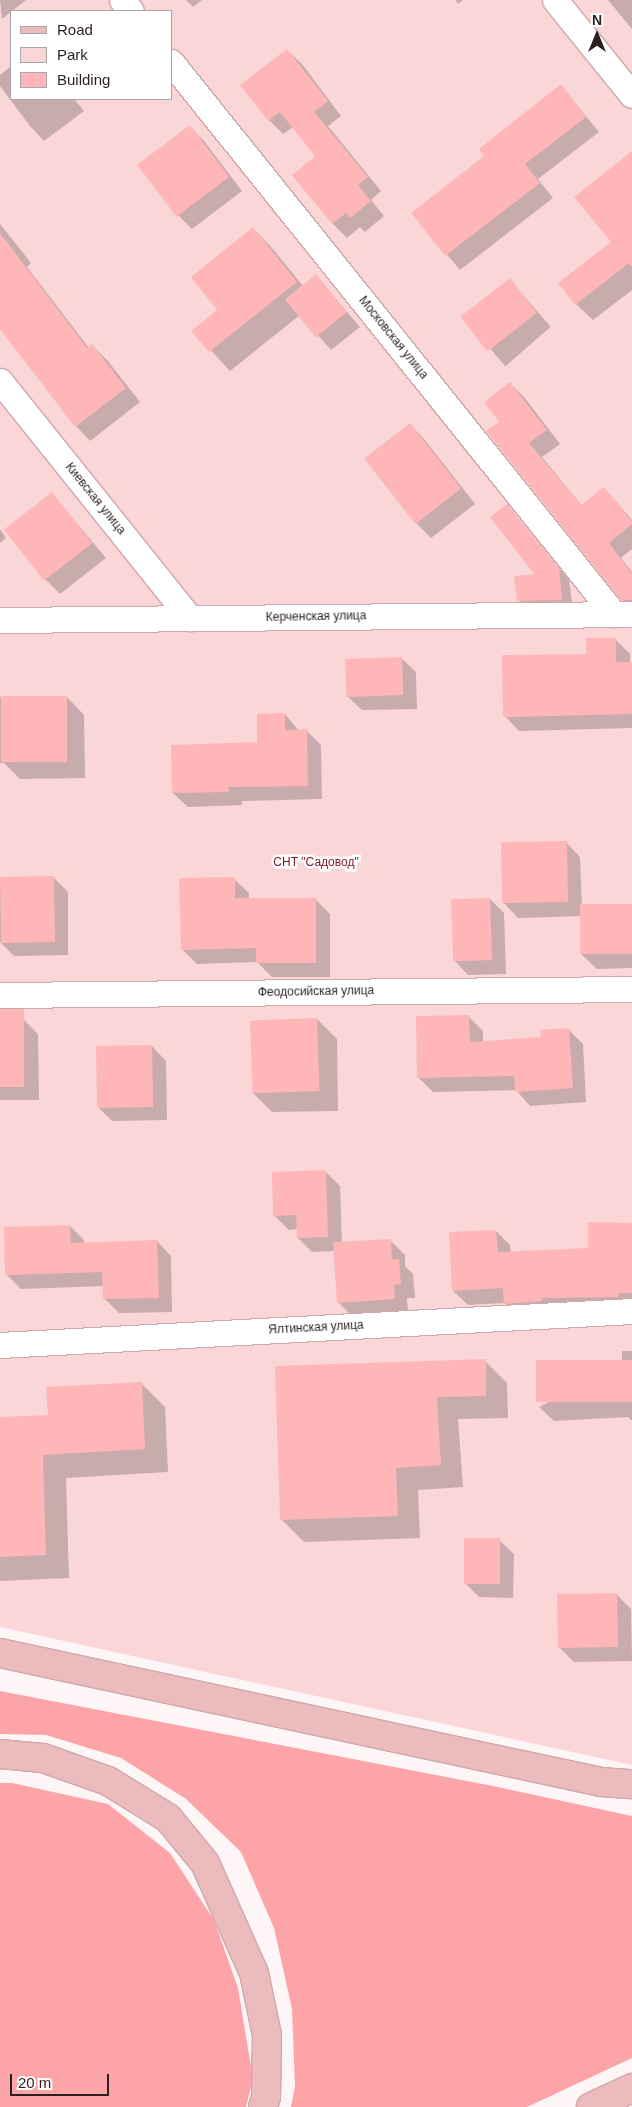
<!DOCTYPE html>
<html>
<head>
<meta charset="utf-8">
<style>
  body { margin:0 }
  #map { position:relative; width:632px; height:2107px; overflow:hidden; background:#fef6f6; font-family:Arial,sans-serif }
  div>[style] { position:absolute }
  .green>* { inset:0; background:#fbd6d7 }
  .forest>* { inset:0; background:#fda4a9 }
  .shadow>* { inset:0; background:#0003; transform-origin:0 0 }
  .building>* { inset:0; background:#feb6b9; transform-origin:0 0 }
  .roads { filter:drop-shadow(1px 0 #cea9ab) drop-shadow(-1px 0 #cea9ab) drop-shadow(0 1px #cea9ab) drop-shadow(0 -1px #cea9ab) }
  .minor>* { height:25px; margin:-12.5px; padding:0 12.5px; transform-origin:12.5px; border-radius:12.5px; background:#fff }
  .primary>* { height:28px; margin:-14px; padding:0 14px; transform-origin:14px; border-radius:14px; background:#ebbbbe }
  span { translate:-50% -50%; white-space:nowrap; text-align:center; line-height:1.15; -webkit-text-stroke:5px #fff; paint-order:stroke }
  .street-label { font-size:12px; color:#2c1f1f }
  .park-label { font-size:12px; color:#7e172b }
  .legend { position:absolute; left:10px; top:10px; width:162px; height:90px; box-sizing:border-box; background:#fff; border:1px solid #aba5a5; margin:0; padding:6px 9px; list-style:none; font-size:15px; color:#2c1f1f }
  .legend li { display:flex; align-items:center; gap:10px; height:25px }
  .legend b { width:25px; border:1px solid #aba5a5 }
  .north { position:absolute; left:572px; top:10px; width:50px; height:50px; -webkit-text-stroke:4px #fff; paint-order:stroke; rotate:0deg; font-size:14px; font-weight:700; line-height:20px; text-align:center; color:#2c1f1f }
  .north::after { content:''; display:block; margin:auto; width:18px; height:22px; background:#2c1f1f; clip-path:polygon(50% 0,100% 100%,50% 72%,0 100%) }
  .scale { position:absolute; left:10px; top:2074px; width:99px; height:22px; box-sizing:border-box; border:2px solid #2c1f1f; border-top:0; padding-left:6px; font-size:15px; line-height:18px; white-space:nowrap; color:#2c1f1f; -webkit-text-stroke:4px #fff; paint-order:stroke }
</style>
</head>
<body>
<div id="map">
  <div class="green">
    <i style="clip-path:polygon(evenodd,0 0,632px 0,632px 1765px,0 1627px,0 0,11px 11px,171px 11px,171px 99px,11px 99px,11px 11px)"></i>
  </div>
  <div class="forest">
    <i style="clip-path:polygon(0 1691px,493px 1786px,632px 1816px,632px 2058px,527px 2107px,291px 2107px,295px 2086px,292px 2009px,274px 1928px,241px 1852px,186px 1799px,121px 1758px,46px 1735px,0 1734px)"></i>
    <i style="clip-path:polygon(0 1783px,12px 1783px,108px 1804px,170px 1853px,214px 1920px,238px 1988px,253px 2079px,246px 2107px,0 2107px)"></i>
  </div>
  <div class="shadow">
    <i style="clip-path:polygon(0 0,26px 0,2px 19px)"></i>
    <i style="clip-path:polygon(186px 0,202px 0,193px 7px)"></i>
    <i style="clip-path:polygon(455px 0,463px 0,458px 4px)"></i>
    <i style="clip-path:polygon(608px 0,632px 0,632px 29px)"></i>
    <i style="clip-path:polygon(287px 50px,302px 64px,341px 116px,328px 126px,381px 191px,371px 200px,384px 216px,365px 232px,360px 227px,347px 238px,333px 224px,293px 176px,317px 157px,293px 127px,283px 134px,269px 120px)"></i>
    <i style="clip-path:polygon(11px 66px,11px 99px,74px 99px,84px 111px,44px 141px,30px 126px,0 86px,0 75px)"></i>
    <i style="clip-path:polygon(561px 86px,599px 132px,538px 179px,553px 198px,460px 270px,412px 213px,486px 156px)"></i>
    <i style="clip-path:polygon(190px 127px,204px 141px,242px 191px,192px 229px,178px 215px)"></i>
    <i style="clip-path:polygon(632px 171px,632px 290px,593px 320px,576px 304px,613px 242px)"></i>
    <i style="clip-path:polygon(0 224px,31px 263px,27px 267px,89px 348px,92px 345px,107px 360px,140px 402px,90px 441px,76px 426px,0 327px)"></i>
    <i style="clip-path:polygon(253px 228px,272px 248px,303px 286px,316px 276px,360px 327px,331px 350px,300px 315px,230px 371px,193px 331px,219px 310px)"></i>
    <i style="left:510px;top:280px;width:62px;height:60px;rotate:49deg"></i>
    <i style="clip-path:polygon(510px 383px,524px 397px,560px 444px,542px 457px,582px 506px,604px 488px,632px 520px,632px 549px,621px 558px,632px 572px,632px 609px,622px 599px,501px 422px)"></i>
    <i style="clip-path:polygon(410px 424px,424px 439px,475px 504px,431px 538px,417px 524px,366px 458px)"></i>
    <i style="clip-path:polygon(52px 494px,106px 558px,60px 594px,46px 580px)"></i>
    <i style="clip-path:polygon(507px 505px,569px 580px,573px 611px,530px 611px,518px 600px,536px 575px)"></i>
    <i style="clip-path:polygon(0 529px,6px 538px,0 543px)"></i>
    <i style="clip-path:polygon(616px 640px,630px 654px,630px 663px,632px 663px,632px 728px,519px 731px,505px 716px,587px 655px)"></i>
    <i style="clip-path:polygon(401px 658px,416px 672px,417px 709px,362px 710px,347px 696px)"></i>
    <i style="clip-path:polygon(0 697px,67px 697px,84px 715px,85px 778px,20px 779px,4px 763px,0 763px)"></i>
    <i style="clip-path:polygon(285px 714px,299px 731px,307px 731px,321px 745px,322px 799px,242px 801px,242px 805px,188px 807px,173px 793px,258px 744px)"></i>
    <i style="clip-path:polygon(566px 842px,580px 857px,582px 906px,632px 905px,632px 968px,597px 969px,582px 955px,582px 916px,518px 918px,504px 903px)"></i>
    <i style="clip-path:polygon(53px 877px,68px 892px,68px 955px,14px 956px,0 942px,0 878px)"></i>
    <i style="clip-path:polygon(234px 879px,249px 893px,249px 899px,315px 899px,330px 914px,330px 977px,272px 977px,257px 962px,197px 964px,182px 949px)"></i>
    <i style="clip-path:polygon(490px 899px,504px 913px,506px 974px,468px 975px,454px 960px)"></i>
    <i style="clip-path:polygon(469px 1017px,483px 1031px,483px 1042px,542px 1038px,569px 1030px,583px 1044px,586px 1102px,530px 1106px,516px 1090px,433px 1092px,419px 1078px)"></i>
    <i style="clip-path:polygon(317px 1019px,337px 1039px,338px 1111px,272px 1112px,252px 1092px)"></i>
    <i style="clip-path:polygon(0 1020px,24px 1020px,38px 1034px,39px 1100px,0 1100px)"></i>
    <i style="clip-path:polygon(152px 1046px,166px 1061px,167px 1120px,112px 1121px,98px 1107px)"></i>
    <i style="clip-path:polygon(326px 1172px,340px 1186px,342px 1243px,390px 1240px,405px 1255px,405px 1266px,413px 1274px,415px 1298px,407px 1298px,408px 1313px,353px 1317px,339px 1303px,335px 1251px,312px 1252px,298px 1238px,298px 1229px,289px 1230px,274px 1215px)"></i>
    <i style="clip-path:polygon(632px 1225px,632px 1311px,519px 1317px,505px 1303px,468px 1305px,453px 1291px,496px 1231px,510px 1245px,511px 1253px,589px 1250px)"></i>
    <i style="clip-path:polygon(70px 1226px,84px 1240px,84px 1244px,157px 1241px,171px 1256px,172px 1312px,119px 1313px,105px 1299px,104px 1286px,21px 1289px,7px 1275px)"></i>
    <i style="clip-path:polygon(622px 1351px,632px 1351px,632px 1421px,628px 1417px,554px 1421px,539px 1407px,622px 1362px)"></i>
    <i style="clip-path:polygon(485px 1361px,507px 1383px,508px 1418px,458px 1419px,463px 1487px,418px 1490px,420px 1538px,304px 1542px,282px 1520px,276px 1368px)"></i>
    <i style="clip-path:polygon(142px 1384px,165px 1407px,168px 1472px,66px 1478px,69px 1578px,0 1581px,0 1418px,49px 1416px)"></i>
    <i style="clip-path:polygon(499px 1540px,514px 1554px,513px 1598px,479px 1597px,465px 1583px)"></i>
    <i style="clip-path:polygon(617px 1595px,631px 1609px,632px 1661px,574px 1662px,559px 1647px)"></i>
  </div>
  <div class="building">
    <i style="clip-path:polygon(287px 49px,328px 101px,314px 112px,368px 177px,358px 185px,371px 201px,350px 218px,346px 213px,332px 224px,292px 175px,315px 156px,280px 112px,268px 121px,240px 85px)"></i>
    <i style="clip-path:polygon(561px 84px,586px 117px,525px 164px,540px 183px,445px 256px,411px 213px,484px 156px,479px 149px)"></i>
    <i style="left:190px;top:125px;width:65px;height:66px;rotate:53deg"></i>
    <i style="clip-path:polygon(632px 151px,632px 267px,629px 263px,575px 305px,558px 283px,611px 242px,574px 197px)"></i>
    <i style="clip-path:polygon(253px 227px,297px 282px,209px 352px,191px 331px,217px 310px,191px 277px)"></i>
    <i style="clip-path:polygon(0 233px,87px 348px,92px 344px,126px 388px,75px 427px,0 329px)"></i>
    <i style="left:316px;top:274px;width:49px;height:40px;rotate:51deg"></i>
    <i style="left:510px;top:278px;width:44px;height:63px;rotate:52deg"></i>
    <i style="clip-path:polygon(510px 382px,547px 430px,529px 443px,581px 505px,604px 487px,632px 522px,632px 524px,609px 543px,632px 574px,632px 600px,621px 600px,486px 431px,499px 422px,484px 402px)"></i>
    <i style="left:410px;top:423px;width:83px;height:58px;rotate:52deg"></i>
    <i style="left:52px;top:492px;width:65px;height:61px;rotate:52deg"></i>
    <i style="clip-path:polygon(507px 504px,559px 568px,562px 600px,517px 601px,514px 576px,534px 574px,490px 517px)"></i>
    <i style="clip-path:polygon(586px 638px,616px 638px,616px 662px,632px 662px,632px 714px,503px 717px,502px 655px,586px 654px)"></i>
    <i style="left:402px;top:657px;width:38px;height:57px;rotate:88deg"></i>
    <i style="left:1px;top:696px;width:66px;height:66px"></i>
    <i style="clip-path:polygon(285px 713px,285px 730px,307px 729px,308px 786px,228px 787px,229px 792px,172px 793px,171px 745px,257px 742px,257px 714px)"></i>
    <i style="left:567px;top:841px;width:61px;height:66px;rotate:89deg"></i>
    <i style="left:54px;top:876px;width:66px;height:54px;rotate:89deg"></i>
    <i style="clip-path:polygon(235px 877px,235px 898px,316px 898px,316px 963px,256px 963px,256px 948px,181px 950px,179px 878px)"></i>
    <i style="left:490px;top:898px;width:62px;height:39px;rotate:88deg"></i>
    <i style="left:632px;top:904px;width:50px;height:52px;rotate:90deg"></i>
    <i style="left:0;top:1009px;width:24px;height:78px"></i>
    <i style="clip-path:polygon(469px 1015px,470px 1042px,541px 1037px,540px 1030px,569px 1028px,573px 1088px,515px 1092px,514px 1076px,417px 1078px,416px 1016px)"></i>
    <i style="left:317px;top:1018px;width:73px;height:67px;rotate:88deg"></i>
    <i style="left:152px;top:1045px;width:62px;height:56px;rotate:89deg"></i>
    <i style="clip-path:polygon(326px 1170px,328px 1237px,297px 1238px,296px 1215px,273px 1216px,272px 1172px)"></i>
    <i style="clip-path:polygon(588px 1222px,632px 1223px,632px 1293px,618px 1293px,618px 1297px,541px 1298px,542px 1301px,504px 1304px,503px 1288px,452px 1291px,449px 1232px,496px 1230px,498px 1252px,588px 1248px)"></i>
    <i style="clip-path:polygon(70px 1225px,71px 1243px,157px 1240px,159px 1298px,103px 1299px,102px 1272px,5px 1275px,4px 1227px)"></i>
    <i style="clip-path:polygon(391px 1239px,392px 1259px,399px 1259px,401px 1284px,394px 1285px,395px 1299px,337px 1303px,333px 1242px)"></i>
    <i style="clip-path:polygon(486px 1359px,486px 1396px,437px 1397px,441px 1465px,396px 1468px,398px 1516px,280px 1520px,275px 1366px)"></i>
    <i style="left:632px;top:1360px;width:42px;height:96px;rotate:90deg"></i>
    <i style="clip-path:polygon(142px 1382px,145px 1449px,43px 1455px,46px 1555px,0 1557px,0 1417px,48px 1415px,46px 1387px)"></i>
    <i style="left:464px;top:1538px;width:36px;height:46px"></i>
    <i style="left:617px;top:1593px;width:54px;height:60px;rotate:89deg"></i>
  </div>
  <div class="roads">
    <div class="minor">
      <i style="left:122px;top:0;width:14px;rotate:51deg"></i>
      <i style="left:555px;top:0;width:122px;rotate:51deg"></i>
      <i style="left:171px;top:62px;width:708px;rotate:51.25deg"></i>
      <i style="left:0;top:381px;width:304px;rotate:51.3deg"></i>
      <i style="left:0;top:620px;width:632px;rotate:-0.54deg"></i>
      <i style="left:0;top:995px;width:632px;rotate:-0.54deg"></i>
      <i style="left:0;top:1345px;width:633px;rotate:-3.08deg"></i>
    </div>
    <div class="primary">
      <i style="left:0;top:1653px;width:615px;rotate:12.11deg"></i>
      <i style="left:601px;top:1782px;width:31px;rotate:4deg"></i>
      <i style="left:0;top:1754px;width:43px;rotate:5.3deg"></i>
      <i style="left:43px;top:1758px;width:69px;rotate:19.5deg"></i>
      <i style="left:108px;top:1781px;width:70px;rotate:31.7deg"></i>
      <i style="left:168px;top:1818px;width:58px;rotate:50.6deg"></i>
      <i style="left:205px;top:1863px;width:120px;rotate:66deg"></i>
      <i style="left:254px;top:1973px;width:63px;rotate:78.2deg"></i>
      <i style="left:267px;top:2035px;width:62px;rotate:90.9deg"></i>
      <i style="left:266px;top:2097px;width:10px;rotate:107deg"></i>
      <i style="left:591px;top:2107px;width:45px;rotate:-24.9deg"></i>
    </div>
  </div>
  <div class="street-label">
    <span style="left:393px;top:338px;rotate:51deg">Московская улица</span>
    <span style="left:95px;top:499px;rotate:51deg">Киевская улица</span>
    <span style="left:316px;top:617px;rotate:-1deg">Керченская улица</span>
    <span style="left:316px;top:992px;rotate:-1deg">Феодосийская улица</span>
    <span style="left:316px;top:1328px;rotate:-3deg">Ялтинская улица</span>
  </div>
  <div class="park-label">
    <span style="left:316px;top:863px">СНТ "Садовод"</span>
  </div>
  <ul class="legend">
  <li><b style="height:6px;background:#ebbbbe"></b>Road</li>
  <li><b style="height:14px;background:#fbd6d7"></b>Park</li>
  <li><b style="height:14px;background:#feb6b9"></b>Building</li>
  </ul>
  <div class="north">N</div>
  <div class="scale">20 m</div>
</div>
</body>
</html>
